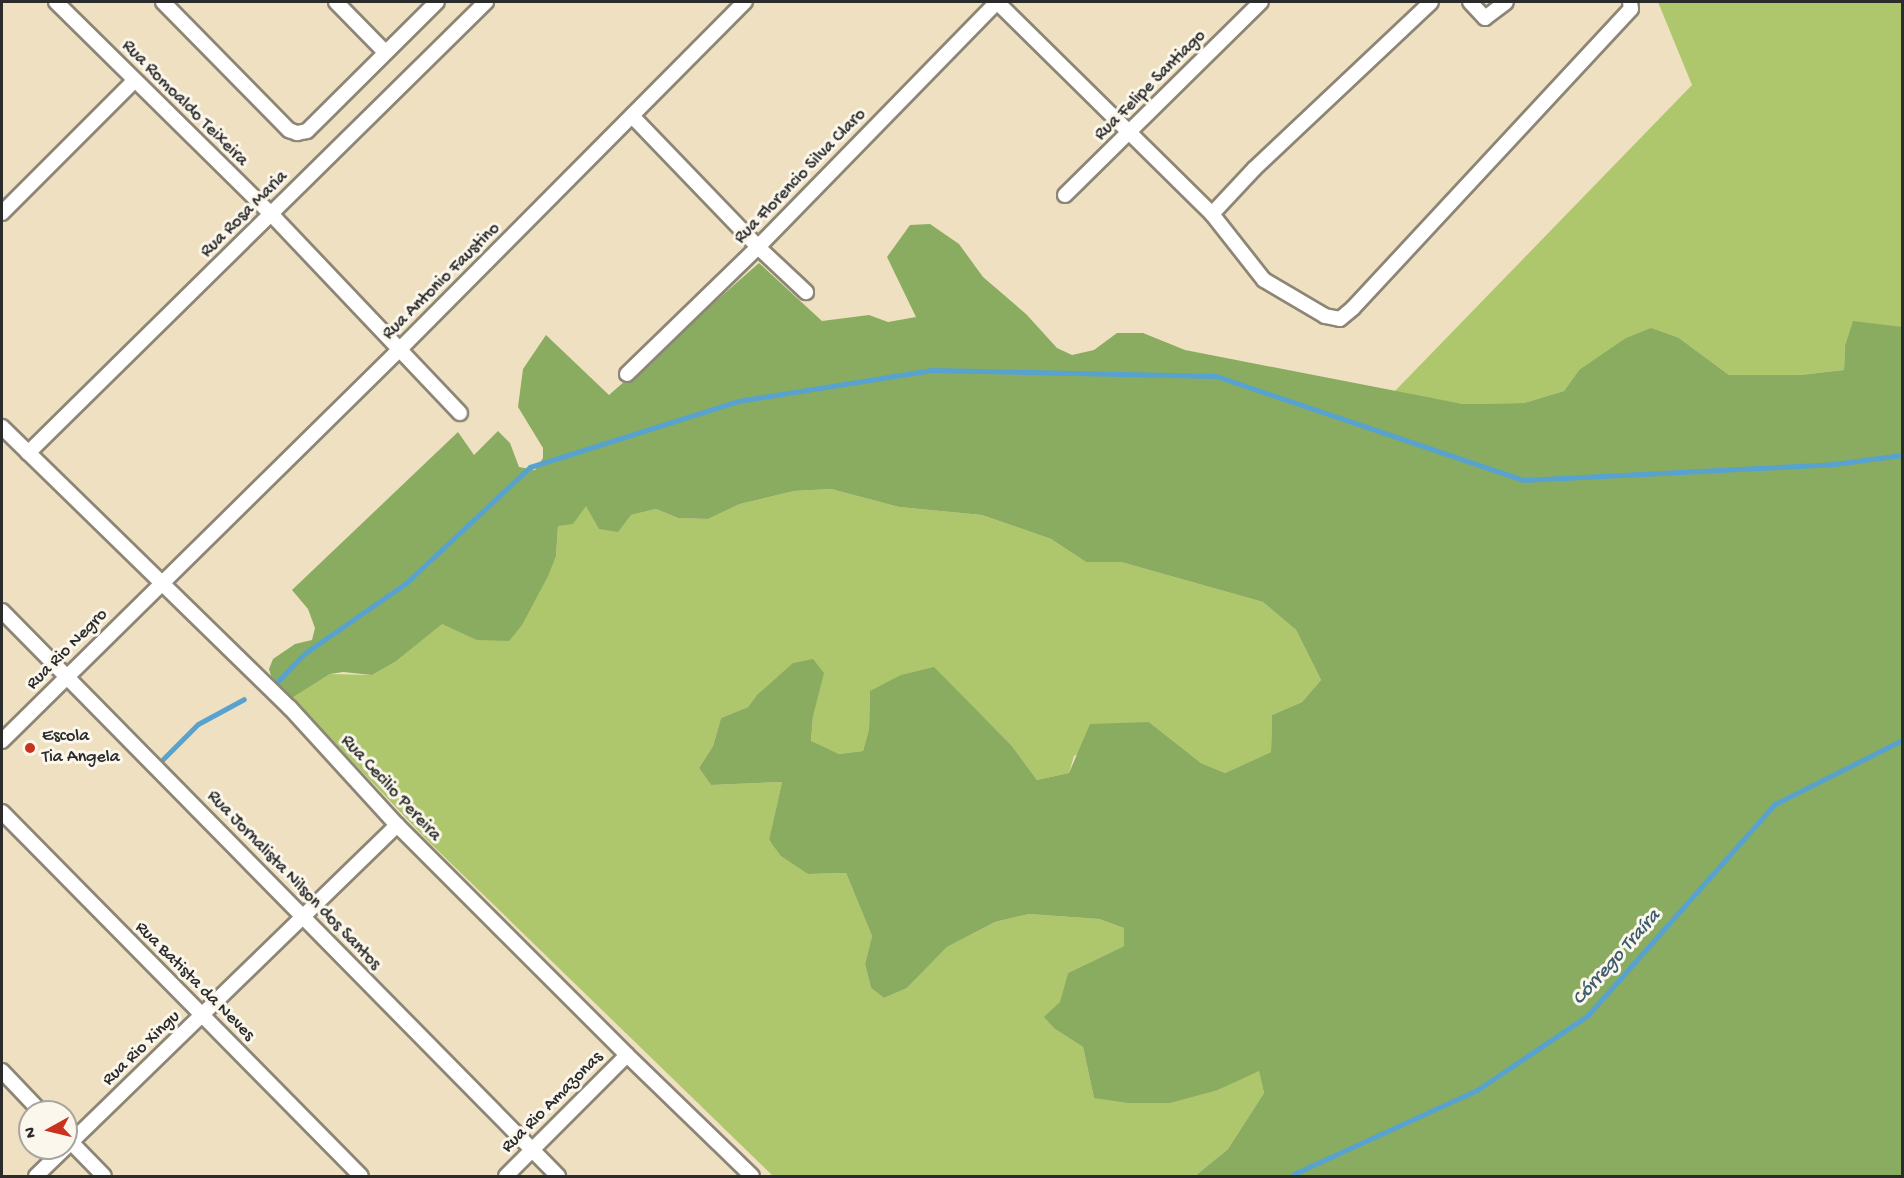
<!DOCTYPE html>
<html>
<head>
<meta charset="utf-8">
<style>
  body { margin:0 }
  #map { position:relative; width:1904px; height:1178px; overflow:hidden; background:#efe0c1; font-family:"Gochi Hand",sans-serif }
  div>[style] { position:absolute }
  .green>* { inset:0; background:#aec76d }
  .forest>* { inset:0; background:#8aac60 }
  .stream>* { height:5px; margin:-2.5px; padding:0 2.5px; transform-origin:2.5px; border-radius:2.5px; background:#57a2cf }
  .roads { filter:drop-shadow(2px 0 #8d8676) drop-shadow(-2px 0 #8d8676) drop-shadow(0 2px #8d8676) drop-shadow(0 -2px #8d8676) }
  .street>* { height:14px; margin:-7px; padding:0 7px; transform-origin:7px; border-radius:7px; background:#fff }
  .dots>* { width:16px; height:16px; translate:-50% -50%; box-sizing:border-box; border:3px solid #fbf7ec; border-radius:50% }
  span { translate:-50% -50%; white-space:nowrap; text-align:center; line-height:1.15; -webkit-text-stroke:6px #fbf7ec; paint-order:stroke }
  .street-label { font-size:18px; color:#2b2b2b }
  .poi-label { font-size:18px; color:#2b2b2b }
  .left { translate:0 -50%; text-align:left }
  .water-label { font-size:20px; color:#3d5b6d; font-style:italic }
  .frame { position:absolute; inset:0; border:3px solid #2b2b2b; pointer-events:none }
  .north { position:absolute; left:18px; top:1100px; width:60px; height:60px; box-sizing:border-box; background:#fbf7ec; border:2px solid #a8a59f; border-radius:50%; rotate:262deg; font-size:16px; font-weight:700; line-height:24px; text-align:center; color:#2b2b2b }
  .north::after { content:''; display:block; margin:auto; width:21px; height:27px; background:#c8321e; clip-path:polygon(50% 0,100% 100%,50% 72%,0 100%) }
</style>
</head>
<body>
<div id="map">
  <div class="green">
    <i style="clip-path:polygon(1658px 2px,1902px 2px,1902px 327px,1845px 346px,1844px 370px,1800px 375px,1729px 375px,1679px 338px,1579px 370px,1564px 391px,1524px 403px,1463px 404px,1394px 392px,1692px 85px)"></i>
    <i style="clip-path:polygon(831px 489px,899px 507px,982px 515px,1051px 539px,1086px 562px,1121px 562px,1263px 602px,1296px 630px,1321px 680px,1302px 702px,1272px 715px,1271px 752px,1225px 773px,1201px 763px,1149px 722px,1074px 756px,1069px 773px,1037px 780px,1012px 746px,982px 716px,870px 691px,869px 729px,863px 751px,839px 754px,811px 742px,813px 716px,756px 696px,748px 707px,721px 718px,713px 746px,699px 768px,711px 785px,782px 782px,769px 841px,808px 874px,846px 873px,872px 936px,865px 964px,871px 988px,884px 998px,907px 988px,947px 947px,995px 922px,1029px 914px,1099px 919px,1124px 928px,1124px 946px,1068px 973px,1055px 1029px,1083px 1047px,1094px 1098px,1218px 1090px,1259px 1070px,1264px 1093px,1228px 1149px,1195px 1176px,773px 1176px,428px 841px,292px 698px,330px 674px,372px 675px,395px 662px,442px 623px,454px 628px,537px 594px,556px 556px,558px 526px,586px 505px,631px 515px,656px 509px,678px 518px,708px 519px,740px 504px,794px 491px)"></i>
  </div>
  <div class="forest">
    <i style="clip-path:polygon(930px 224px,959px 244px,983px 277px,1026px 314px,1057px 348px,1072px 355px,1094px 350px,1117px 333px,1143px 333px,1185px 350px,1463px 404px,1524px 403px,1564px 391px,1579px 370px,1626px 338px,1651px 328px,1679px 338px,1729px 375px,1800px 375px,1844px 370px,1845px 346px,1853px 321px,1902px 327px,1902px 1176px,1195px 1176px,1228px 1149px,1264px 1093px,1259px 1071px,1218px 1090px,1170px 1103px,1128px 1103px,1094px 1098px,1083px 1047px,1055px 1029px,1044px 1017px,1060px 1002px,1068px 973px,1124px 946px,1124px 928px,1099px 919px,1029px 914px,995px 922px,947px 947px,907px 988px,884px 998px,871px 988px,865px 964px,872px 936px,846px 873px,808px 874px,781px 856px,769px 840px,782px 782px,711px 785px,699px 768px,713px 746px,721px 718px,748px 707px,756px 696px,793px 663px,813px 659px,824px 673px,813px 716px,811px 741px,839px 754px,863px 751px,869px 729px,870px 691px,901px 675px,934px 667px,1012px 746px,1037px 780px,1069px 773px,1090px 724px,1149px 722px,1201px 763px,1225px 773px,1271px 752px,1272px 715px,1302px 702px,1321px 680px,1296px 630px,1263px 602px,1121px 562px,1086px 562px,1051px 539px,982px 515px,899px 507px,831px 489px,794px 491px,740px 504px,708px 519px,678px 518px,656px 509px,631px 515px,618px 532px,599px 529px,586px 506px,573px 524px,558px 526px,556px 556px,548px 576px,522px 625px,509px 641px,477px 640px,442px 624px,395px 662px,372px 675px,343px 672px,330px 674px,292px 698px,271px 676px,269px 669px,273px 659px,295px 644px,312px 640px,315px 628px,308px 609px,292px 590px,458px 432px,474px 455px,498px 431px,510px 443px,519px 467px,535px 470px,543px 458px,543px 448px,518px 407px,523px 369px,546px 335px,609px 395px,759px 263px,822px 321px,869px 315px,888px 322px,916px 317px,887px 257px,910px 225px)"></i>
  </div>
  <div class="stream">
    <i style="left:276px;top:683px;width:42px;rotate:-46deg"></i>
    <i style="left:305px;top:653px;width:123px;rotate:-34.7deg"></i>
    <i style="left:406px;top:583px;width:170px;rotate:-43.1deg"></i>
    <i style="left:530px;top:467px;width:218px;rotate:-17.6deg"></i>
    <i style="left:738px;top:401px;width:195px;rotate:-9.1deg"></i>
    <i style="left:931px;top:370px;width:285px;rotate:1.2deg"></i>
    <i style="left:1216px;top:376px;width:324px;rotate:18.7deg"></i>
    <i style="left:1523px;top:480px;width:311px;rotate:-2.9deg"></i>
    <i style="left:1834px;top:464px;width:69px;rotate:-7.5deg"></i>
    <i style="left:163px;top:759px;width:49px;rotate:-45deg"></i>
    <i style="left:198px;top:724px;width:52px;rotate:-28.5deg"></i>
    <i style="left:1292px;top:1176px;width:7px;rotate:-34deg"></i>
    <i style="left:1298px;top:1172px;width:197px;rotate:-24.6deg"></i>
    <i style="left:1477px;top:1090px;width:134px;rotate:-34deg"></i>
    <i style="left:1588px;top:1015px;width:282px;rotate:-48.5deg"></i>
    <i style="left:1775px;top:804px;width:142px;rotate:-26.7deg"></i>
  </div>
  <div class="roads">
    <div class="street">
      <i style="left:56px;top:2px;width:303px;rotate:44.6deg"></i>
      <i style="left:272px;top:215px;width:273px;rotate:46.5deg"></i>
      <i style="left:163px;top:2px;width:180px;rotate:45.5deg"></i>
      <i style="left:289px;top:130px;width:9px;rotate:21deg"></i>
      <i style="left:297px;top:133px;width:10px;rotate:-11deg"></i>
      <i style="left:307px;top:131px;width:183px;rotate:-44.8deg"></i>
      <i style="left:336px;top:2px;width:70px;rotate:45.6deg"></i>
      <i style="left:997px;top:2px;width:302px;rotate:44.6deg"></i>
      <i style="left:1212px;top:214px;width:62px;rotate:-47deg"></i>
      <i style="left:1254px;top:169px;width:243px;rotate:-43.3deg"></i>
      <i style="left:1470px;top:2px;width:22px;rotate:47deg"></i>
      <i style="left:1485px;top:18px;width:26px;rotate:-37deg"></i>
      <i style="left:632px;top:116px;width:182px;rotate:46.1deg"></i>
      <i style="left:758px;top:247px;width:66px;rotate:43.2deg"></i>
      <i style="left:1065px;top:195px;width:275px;rotate:-44.6deg"></i>
      <i style="left:2px;top:213px;width:187px;rotate:-45deg"></i>
      <i style="left:1212px;top:214px;width:84px;rotate:51.8deg"></i>
      <i style="left:1264px;top:280px;width:71px;rotate:30.5deg"></i>
      <i style="left:1325px;top:316px;width:15px;rotate:11deg"></i>
      <i style="left:1340px;top:319px;width:17px;rotate:-40deg"></i>
      <i style="left:1353px;top:308px;width:408px;rotate:-47.1deg"></i>
      <i style="left:1631px;top:9px;width:7px;rotate:-98deg"></i>
      <i style="left:627px;top:374px;width:182px;rotate:-44.1deg"></i>
      <i style="left:758px;top:247px;width:342px;rotate:-45.7deg"></i>
      <i style="left:2px;top:427px;width:402px;rotate:44.3deg"></i>
      <i style="left:290px;top:708px;width:159px;rotate:47.6deg"></i>
      <i style="left:397px;top:825px;width:325px;rotate:45deg"></i>
      <i style="left:627px;top:1055px;width:174px;rotate:44.1deg"></i>
      <i style="left:28px;top:453px;width:643px;rotate:-44.56deg"></i>
      <i style="left:2px;top:611px;width:793px;rotate:45.46deg"></i>
      <i style="left:2px;top:741px;width:560px;rotate:-44.57deg"></i>
      <i style="left:401px;top:348px;width:488px;rotate:-45.2deg"></i>
      <i style="left:2px;top:812px;width:511px;rotate:45.4deg"></i>
      <i style="left:2px;top:1071px;width:57px;rotate:46.4deg"></i>
      <i style="left:66px;top:1137px;width:54px;rotate:45.7deg"></i>
      <i style="left:66px;top:1147px;width:462px;rotate:-44.2deg"></i>
      <i style="left:36px;top:1176px;width:40px;rotate:-44deg"></i>
      <i style="left:506px;top:1176px;width:171px;rotate:-45deg"></i>
    </div>
  </div>
  <div class="dots">
    <i style="left:30px;top:748px;background:#c8321e"></i>
  </div>
  <div class="street-label">
    <span style="left:1151px;top:86px;rotate:-45deg">Rua Felipe Santiago</span>
    <span style="left:184px;top:104px;rotate:45deg">Rua Romoaldo Teixeira</span>
    <span style="left:801px;top:177px;rotate:-46deg">Rua Florencio Silva Claro</span>
    <span style="left:245px;top:215px;rotate:-45deg">Rua Rosa Maria</span>
    <span style="left:442px;top:282px;rotate:-45deg">Rua Antonio Faustino</span>
    <span style="left:68px;top:650px;rotate:-45deg">Rua Rio Negro</span>
    <span style="left:390px;top:789px;rotate:47deg">Rua Cecilio Pereira</span>
    <span style="left:293px;top:881px;rotate:46deg">Rua Jornalista Nilson dos Santos</span>
    <span style="left:194px;top:982px;rotate:45deg">Rua Batista da Neves</span>
    <span style="left:142px;top:1049px;rotate:-44deg">Rua Rio Xingu</span>
    <span style="left:553px;top:1103px;rotate:-45deg">Rua Rio Amazonas</span>
  </div>
  <div class="poi-label">
    <span class="left" style="left:42px;top:748px">Escola<br>Tia Angela</span>
  </div>
  <div class="water-label">
    <span style="left:1617px;top:958px;rotate:-48deg">Córrego Traíra</span>
  </div>
  <div class="frame"></div>
  <div class="north">N</div>
</div>
</body>
</html>
